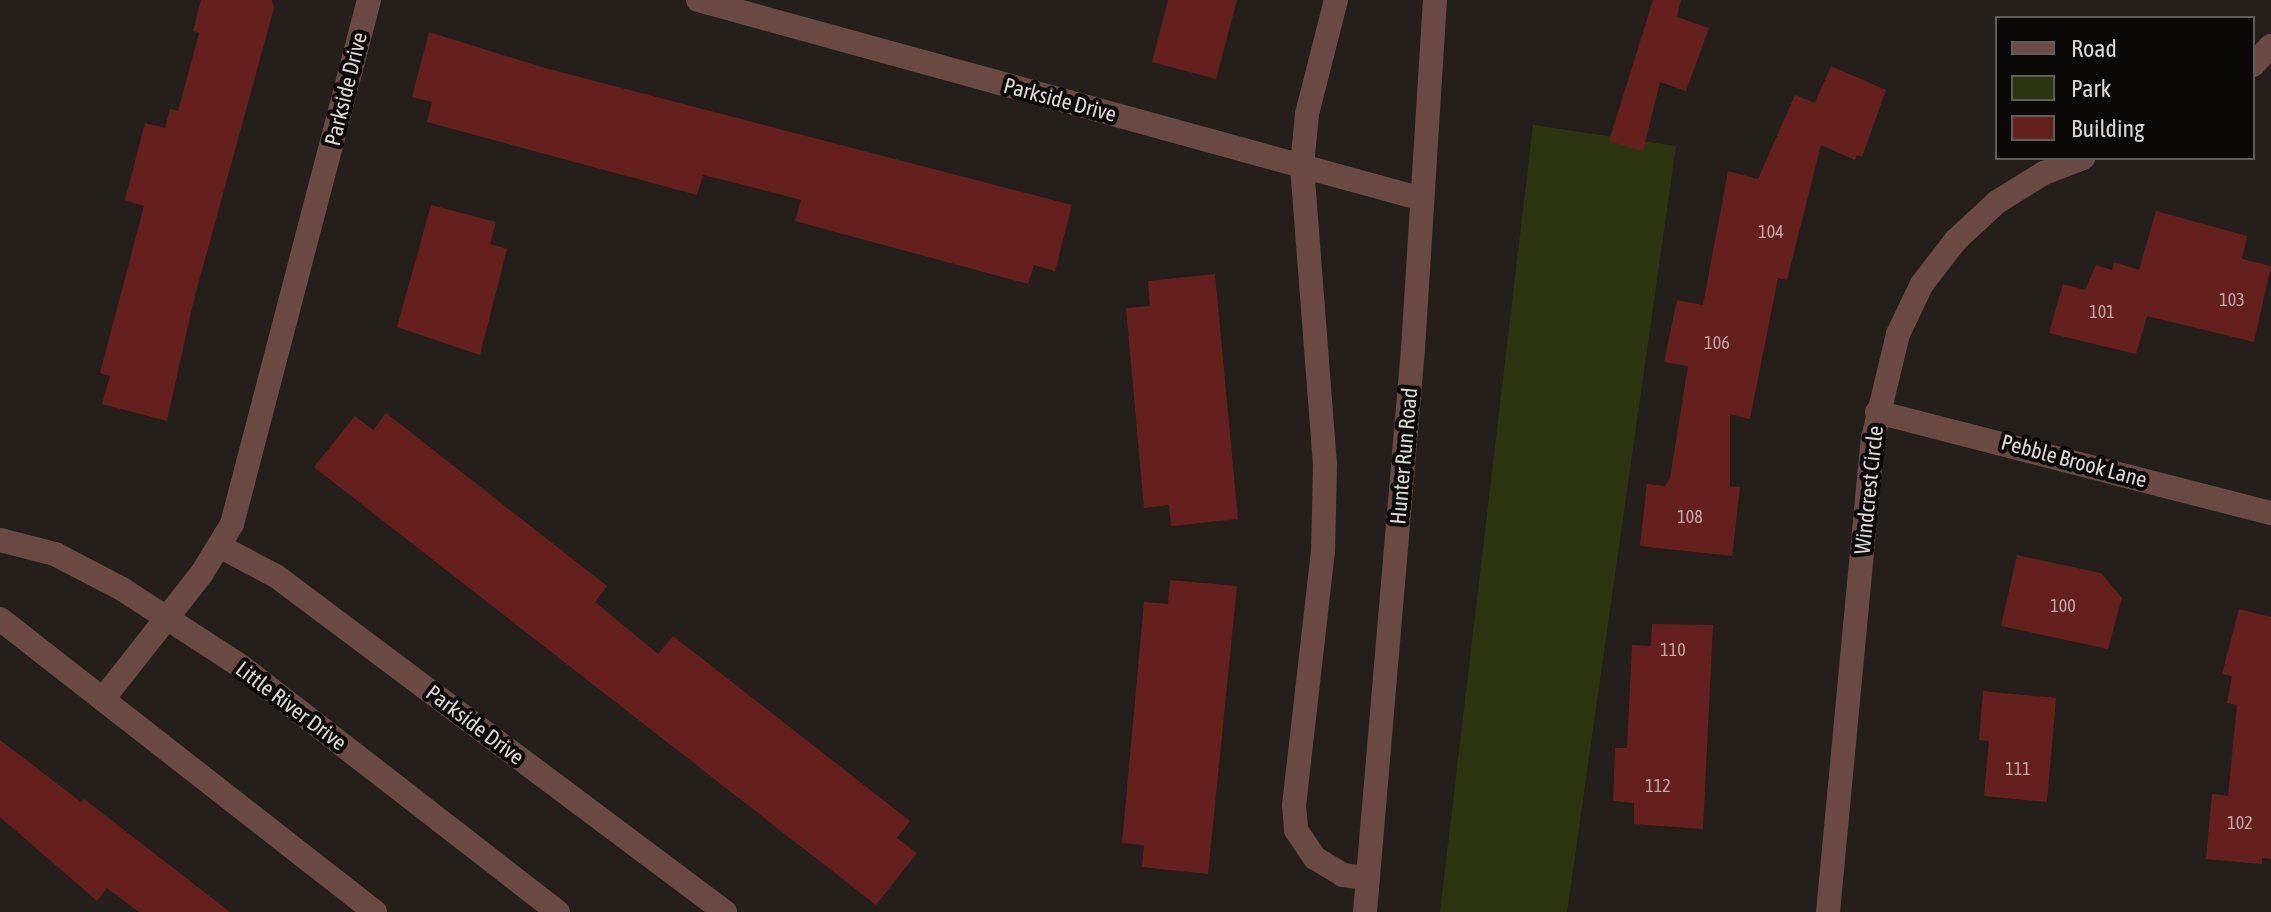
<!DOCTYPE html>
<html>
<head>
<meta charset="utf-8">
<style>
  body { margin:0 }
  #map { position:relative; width:2271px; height:912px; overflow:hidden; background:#241f1a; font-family:"Asap Condensed",sans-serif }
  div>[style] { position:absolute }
  .green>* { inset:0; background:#2d3510 }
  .building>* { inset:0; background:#65201e }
  .minor>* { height:24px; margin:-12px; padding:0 12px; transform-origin:12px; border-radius:12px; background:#6a4a43 }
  span { translate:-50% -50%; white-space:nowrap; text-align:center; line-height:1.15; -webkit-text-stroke:8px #0b0907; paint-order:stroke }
  .number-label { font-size:18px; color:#beaaa7 }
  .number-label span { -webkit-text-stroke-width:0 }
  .street-label { font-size:22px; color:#dcd8d5 }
  .legend { position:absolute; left:1995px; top:16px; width:260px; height:144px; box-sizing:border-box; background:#0b0907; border:2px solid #5f5c59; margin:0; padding:10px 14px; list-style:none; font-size:24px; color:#dcd8d5 }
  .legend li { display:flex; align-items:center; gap:16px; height:40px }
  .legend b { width:40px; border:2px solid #5f5c59 }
</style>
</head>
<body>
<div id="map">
  <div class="green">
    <i style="clip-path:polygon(1533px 125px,1676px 146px,1567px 912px,1440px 912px)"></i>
  </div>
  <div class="building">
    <i style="clip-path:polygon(201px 0,272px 0,274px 8px,193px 303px,167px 421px,102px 404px,110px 376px,100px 373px,144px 206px,125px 200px,145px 123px,165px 128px,170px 109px,178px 111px,199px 33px,193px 31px)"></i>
    <i style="clip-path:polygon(1168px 0,1237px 0,1216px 79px,1152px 62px)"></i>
    <i style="clip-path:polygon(1653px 0,1681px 0,1677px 17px,1709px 28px,1686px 91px,1660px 82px,1643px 151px,1609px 141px)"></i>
    <i style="clip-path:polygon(429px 32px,545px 68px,1072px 205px,1055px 271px,1034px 265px,1028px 284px,795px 221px,801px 200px,728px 181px,703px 175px,697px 195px,427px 122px,432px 102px,412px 97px)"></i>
    <i style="clip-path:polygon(1831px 66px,1886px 90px,1862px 157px,1857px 155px,1855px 160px,1821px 145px,1787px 280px,1778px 278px,1750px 419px,1730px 414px,1730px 486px,1740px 487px,1732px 556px,1640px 546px,1647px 484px,1665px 486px,1670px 478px,1688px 366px,1664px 362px,1677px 300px,1703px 305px,1728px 171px,1758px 179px,1795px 95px,1815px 103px)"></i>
    <i style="clip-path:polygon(431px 205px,496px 222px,490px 244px,507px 249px,480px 355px,397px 327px)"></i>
    <i style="clip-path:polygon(2156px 211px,2247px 236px,2242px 259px,2271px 266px,2254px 342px,2147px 316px,2136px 354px,2049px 333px,2063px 284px,2085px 290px,2096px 265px,2112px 270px,2114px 262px,2139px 270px)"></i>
    <i style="clip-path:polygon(1215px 274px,1238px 519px,1171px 526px,1169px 505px,1144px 508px,1126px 308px,1150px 306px,1148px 281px)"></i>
    <i style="clip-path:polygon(386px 413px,607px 586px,595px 602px,658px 654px,673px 636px,910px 821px,897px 838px,917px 853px,876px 905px,314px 467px,355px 416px,373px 430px)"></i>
    <i style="clip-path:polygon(2017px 555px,2101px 573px,2122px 598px,2108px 649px,2001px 626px)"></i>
    <i style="clip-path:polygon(1170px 580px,1237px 586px,1208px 874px,1142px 867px,1144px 845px,1122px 843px,1144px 602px,1168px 604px)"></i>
    <i style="clip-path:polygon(2239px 609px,2271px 617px,2271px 859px,2262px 858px,2262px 864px,2206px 859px,2212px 794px,2228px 796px,2237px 705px,2227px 703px,2232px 676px,2222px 674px)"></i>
    <i style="clip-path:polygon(1652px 624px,1713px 625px,1703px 829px,1634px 824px,1634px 803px,1613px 801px,1615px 748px,1627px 748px,1632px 645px,1651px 646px)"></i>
    <i style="clip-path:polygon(1983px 691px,2056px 698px,2047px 802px,1984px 796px,1989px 741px,1979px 740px)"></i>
    <i style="clip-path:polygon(0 740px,81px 802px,84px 799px,230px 912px,139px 912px,107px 888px,97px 901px,0 817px)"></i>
  </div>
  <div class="minor">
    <i style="left:698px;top:0;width:751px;rotate:15.37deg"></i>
    <i style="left:1336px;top:0;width:118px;rotate:104.3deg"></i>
    <i style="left:1307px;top:114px;width:52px;rotate:95.5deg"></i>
    <i style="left:1302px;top:166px;width:300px;rotate:85.6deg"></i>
    <i style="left:1325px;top:465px;width:86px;rotate:91.3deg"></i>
    <i style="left:1323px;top:551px;width:256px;rotate:96.5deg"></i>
    <i style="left:1294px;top:805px;width:25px;rotate:85deg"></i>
    <i style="left:1296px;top:830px;width:34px;rotate:56deg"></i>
    <i style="left:1315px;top:858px;width:33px;rotate:31deg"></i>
    <i style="left:1343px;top:875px;width:25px;rotate:7deg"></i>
    <i style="left:2253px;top:65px;width:26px;rotate:-47deg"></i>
    <i style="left:1877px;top:412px;width:407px;rotate:14.4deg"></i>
    <i style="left:0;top:540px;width:57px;rotate:14.3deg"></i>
    <i style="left:55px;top:554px;width:76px;rotate:27.6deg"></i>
    <i style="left:122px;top:589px;width:143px;rotate:33deg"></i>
    <i style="left:242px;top:667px;width:400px;rotate:37.8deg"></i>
    <i style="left:219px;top:546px;width:64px;rotate:27.8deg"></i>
    <i style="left:276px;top:576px;width:561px;rotate:36.81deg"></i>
    <i style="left:0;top:619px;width:476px;rotate:38deg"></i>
    <i style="left:103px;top:699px;width:160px;rotate:-51.8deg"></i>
    <i style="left:202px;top:573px;width:57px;rotate:-58.5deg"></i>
    <i style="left:232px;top:524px;width:542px;rotate:-75.35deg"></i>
    <i style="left:1365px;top:912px;width:565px;rotate:-85.13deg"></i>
    <i style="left:1413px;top:349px;width:350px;rotate:-86.4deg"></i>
    <i style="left:1828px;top:912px;width:476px;rotate:-84.6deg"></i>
    <i style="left:1873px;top:438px;width:107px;rotate:-76.5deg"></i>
    <i style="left:1898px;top:334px;width:55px;rotate:-64.4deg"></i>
    <i style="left:1922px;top:284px;width:56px;rotate:-52.3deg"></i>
    <i style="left:1956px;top:240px;width:56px;rotate:-42.8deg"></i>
    <i style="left:1997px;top:202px;width:55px;rotate:-31.7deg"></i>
    <i style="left:2044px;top:173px;width:42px;rotate:-21deg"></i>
  </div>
  <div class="number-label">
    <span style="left:1771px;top:232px">104</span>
    <span style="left:2232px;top:300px">103</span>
    <span style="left:2102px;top:312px">101</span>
    <span style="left:1717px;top:343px">106</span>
    <span style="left:1690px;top:517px">108</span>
    <span style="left:2063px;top:606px">100</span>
    <span style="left:1673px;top:650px">110</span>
    <span style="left:2018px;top:769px">111</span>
    <span style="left:1658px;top:786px">112</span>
    <span style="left:2240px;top:823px">102</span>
  </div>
  <div class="street-label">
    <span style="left:346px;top:89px;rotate:-76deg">Parkside Drive</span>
    <span style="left:1060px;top:100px;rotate:15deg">Parkside Drive</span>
    <span style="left:1404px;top:456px;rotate:-85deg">Hunter Run Road</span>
    <span style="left:2074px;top:461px;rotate:15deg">Pebble Brook Lane</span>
    <span style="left:1869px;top:490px;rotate:-84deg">Windcrest Circle</span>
    <span style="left:291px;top:706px;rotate:37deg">Little River Drive</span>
    <span style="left:475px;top:725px;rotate:37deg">Parkside Drive</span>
  </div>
  <ul class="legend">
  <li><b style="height:10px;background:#6a4a43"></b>Road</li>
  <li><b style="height:22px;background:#2d3510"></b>Park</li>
  <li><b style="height:22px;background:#65201e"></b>Building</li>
  </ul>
</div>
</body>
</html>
